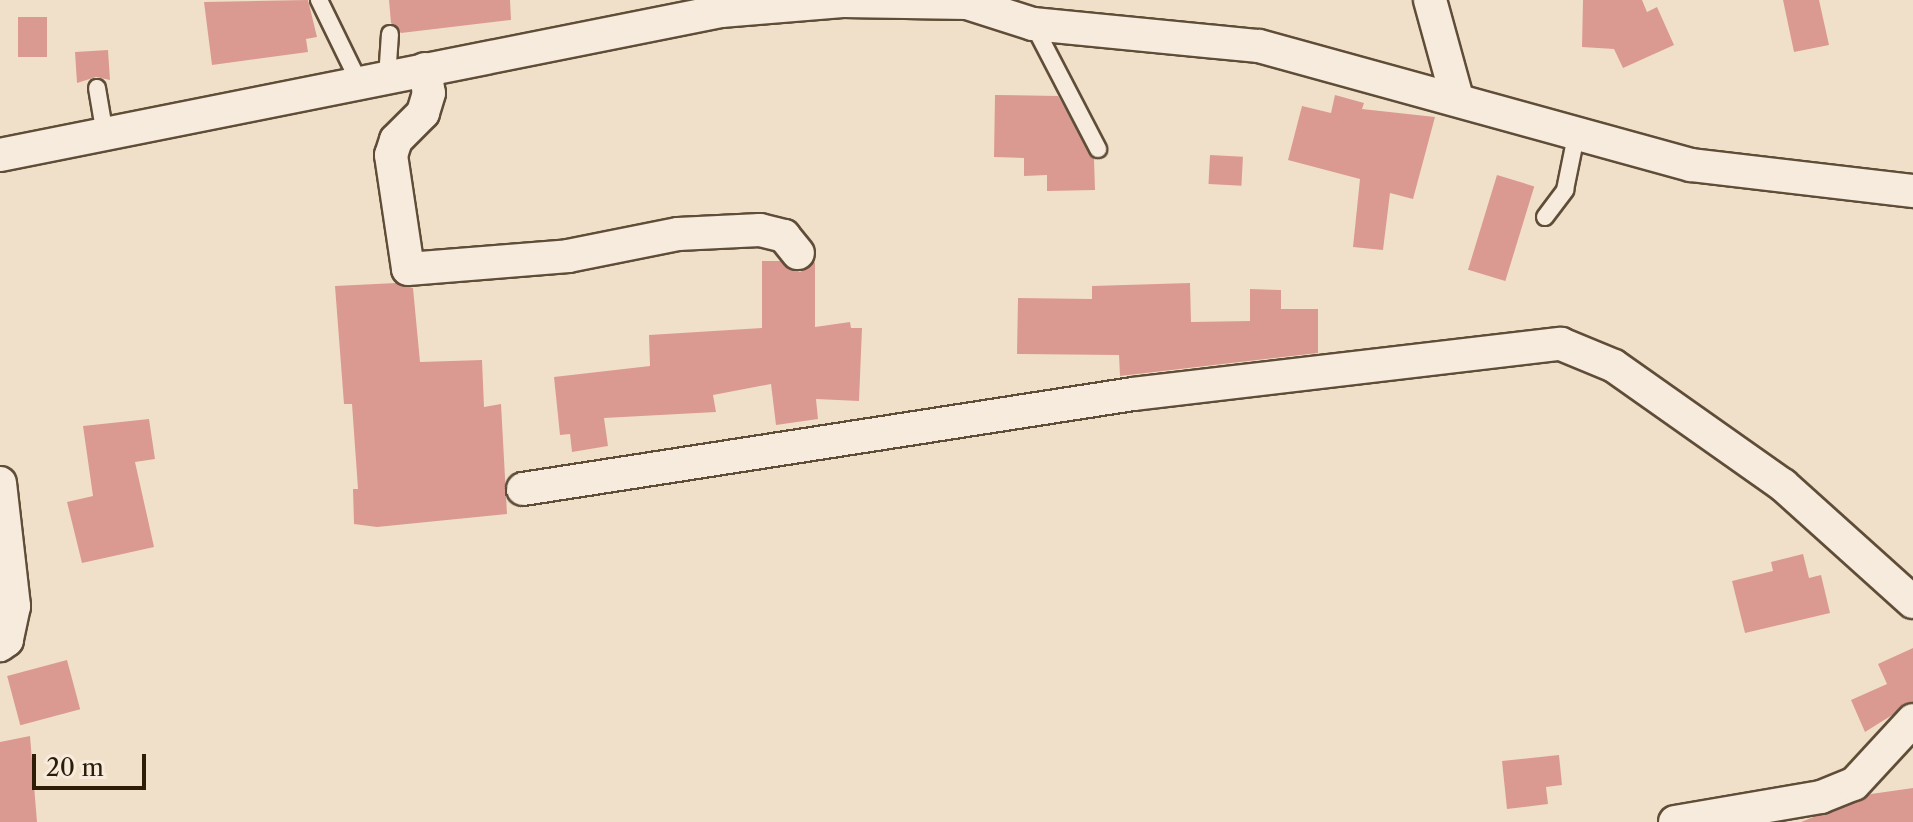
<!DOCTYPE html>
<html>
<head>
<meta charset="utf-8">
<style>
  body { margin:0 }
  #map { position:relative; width:1913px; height:822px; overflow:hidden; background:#f1e0c9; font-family:"Libre Caslon Text",serif }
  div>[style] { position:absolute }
  .building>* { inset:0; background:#db9a91; transform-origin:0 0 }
  .roads { filter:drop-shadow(2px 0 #5f4d38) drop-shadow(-2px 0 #5f4d38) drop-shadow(0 2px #5f4d38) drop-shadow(0 -2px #5f4d38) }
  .lane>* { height:16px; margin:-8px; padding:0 8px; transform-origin:8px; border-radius:8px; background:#f6ebdc }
  .street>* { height:32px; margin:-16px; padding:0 16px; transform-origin:16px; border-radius:16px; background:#f6ebdc }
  span { translate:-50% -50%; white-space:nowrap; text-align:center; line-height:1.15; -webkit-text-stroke:6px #f6ebdc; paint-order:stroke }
  .scale { position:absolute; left:32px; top:754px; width:114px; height:36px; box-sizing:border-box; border:4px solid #2e1c07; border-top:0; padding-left:10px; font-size:24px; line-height:28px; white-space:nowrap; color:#2e1c07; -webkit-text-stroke:6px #f6ebdc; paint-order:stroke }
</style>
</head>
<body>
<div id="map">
  <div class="building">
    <i style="clip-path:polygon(308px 0,317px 37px,306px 39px,308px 52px,212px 65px,204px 2px)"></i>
    <i style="clip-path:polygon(389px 0,510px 0,511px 20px,401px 33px,391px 23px)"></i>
    <i style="clip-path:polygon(1583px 0,1642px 0,1647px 12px,1657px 7px,1674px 45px,1623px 68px,1614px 49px,1582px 47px)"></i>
    <i style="clip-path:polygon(1783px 0,1819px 0,1829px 45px,1794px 52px)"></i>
    <i style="left:18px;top:17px;width:29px;height:40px"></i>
    <i style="clip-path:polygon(108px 50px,110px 80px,96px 77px,77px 83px,75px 52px)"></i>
    <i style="clip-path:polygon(995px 95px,1058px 96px,1094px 159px,1095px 190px,1047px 191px,1047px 175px,1024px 176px,1024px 158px,994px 157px)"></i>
    <i style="clip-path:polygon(1335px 95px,1364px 103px,1362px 109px,1435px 117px,1413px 199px,1390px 193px,1383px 250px,1353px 247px,1360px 179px,1288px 160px,1302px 106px,1331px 113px)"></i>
    <i style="left:1210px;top:155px;width:33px;height:29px;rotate:3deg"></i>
    <i style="left:1497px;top:175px;width:39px;height:99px;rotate:17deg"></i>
    <i style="clip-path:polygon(762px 261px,780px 261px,800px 272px,815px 262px,815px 327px,850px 322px,851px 328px,862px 328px,859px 401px,816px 399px,818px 419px,776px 425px,771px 384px,713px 395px,716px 412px,604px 418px,608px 446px,572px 452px,570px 434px,560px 435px,554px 377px,650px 366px,649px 335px,762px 328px)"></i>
    <i style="clip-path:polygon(396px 283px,413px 288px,420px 362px,482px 360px,484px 407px,501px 404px,507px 514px,377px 527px,354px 524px,353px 489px,358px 489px,352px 404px,344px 404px,335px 286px)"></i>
    <i style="clip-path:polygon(1190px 283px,1191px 322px,1250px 321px,1250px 289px,1281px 290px,1281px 309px,1318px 309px,1318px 353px,1120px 376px,1119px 355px,1017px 354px,1018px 298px,1092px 299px,1092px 286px)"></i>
    <i style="clip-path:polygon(149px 419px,155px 459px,135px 462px,154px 547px,82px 563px,67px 502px,93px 496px,83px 426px)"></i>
    <i style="clip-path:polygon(1803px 554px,1809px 578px,1821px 575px,1830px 613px,1745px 633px,1732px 581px,1773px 571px,1771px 562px)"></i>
    <i style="clip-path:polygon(1913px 648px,1913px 702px,1865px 732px,1851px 700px,1887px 684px,1878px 664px)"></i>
    <i style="left:67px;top:660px;width:51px;height:62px;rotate:75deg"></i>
    <i style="clip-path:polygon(30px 736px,37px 822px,0 822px,0 742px)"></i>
    <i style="clip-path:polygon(1559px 755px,1562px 785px,1546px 787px,1548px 804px,1507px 809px,1502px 761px)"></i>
    <i style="clip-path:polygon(1913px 788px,1913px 822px,1801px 822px,1871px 794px)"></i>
  </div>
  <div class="roads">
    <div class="lane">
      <i style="left:319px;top:0;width:93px;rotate:64deg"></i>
      <i style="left:1033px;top:24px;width:141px;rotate:62.5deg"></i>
      <i style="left:387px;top:78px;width:44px;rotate:-86.1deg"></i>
      <i style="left:97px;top:88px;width:48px;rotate:80.3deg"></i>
      <i style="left:1545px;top:217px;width:34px;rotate:-53deg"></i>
      <i style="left:1565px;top:190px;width:55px;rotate:-78.5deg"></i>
    </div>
    <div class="street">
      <i style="left:1430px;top:0;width:102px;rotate:74.6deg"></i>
      <i style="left:425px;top:69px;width:24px;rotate:81deg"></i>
      <i style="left:429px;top:93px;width:21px;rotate:107deg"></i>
      <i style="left:423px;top:113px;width:38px;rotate:135deg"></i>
      <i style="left:396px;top:140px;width:16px;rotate:108deg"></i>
      <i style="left:391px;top:155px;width:115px;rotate:81.5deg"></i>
      <i style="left:408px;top:269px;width:161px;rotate:-4.6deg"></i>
      <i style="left:568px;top:256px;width:112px;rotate:-11.3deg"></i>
      <i style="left:678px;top:234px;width:82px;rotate:-2.8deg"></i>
      <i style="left:760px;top:230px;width:25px;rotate:14deg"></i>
      <i style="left:784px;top:236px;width:22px;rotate:51deg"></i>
      <i style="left:0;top:155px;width:735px;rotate:-11.29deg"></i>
      <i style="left:721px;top:11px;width:122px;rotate:-4.7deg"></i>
      <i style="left:843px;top:1px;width:124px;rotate:0.9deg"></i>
      <i style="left:967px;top:3px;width:69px;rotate:17.7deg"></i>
      <i style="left:1033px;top:24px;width:227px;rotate:5.6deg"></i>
      <i style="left:1259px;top:46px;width:448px;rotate:15.4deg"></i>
      <i style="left:1691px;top:165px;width:224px;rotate:6.7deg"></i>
      <i style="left:0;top:483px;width:124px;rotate:83.5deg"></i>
      <i style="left:14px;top:606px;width:35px;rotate:102deg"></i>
      <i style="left:7px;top:640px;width:9px;rotate:144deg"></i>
      <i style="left:523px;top:489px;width:617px;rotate:-8.85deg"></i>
      <i style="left:1133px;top:394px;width:431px;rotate:-6.7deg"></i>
      <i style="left:1561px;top:344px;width:57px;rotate:22.5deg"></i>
      <i style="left:1614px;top:366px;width:207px;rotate:35.2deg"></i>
      <i style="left:1783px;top:485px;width:175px;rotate:42deg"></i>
      <i style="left:1675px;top:822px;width:148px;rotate:-9.7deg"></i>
      <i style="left:1821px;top:797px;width:35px;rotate:-22deg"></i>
      <i style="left:1854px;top:784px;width:87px;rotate:-47.3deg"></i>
    </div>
  </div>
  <div class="scale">20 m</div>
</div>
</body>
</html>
